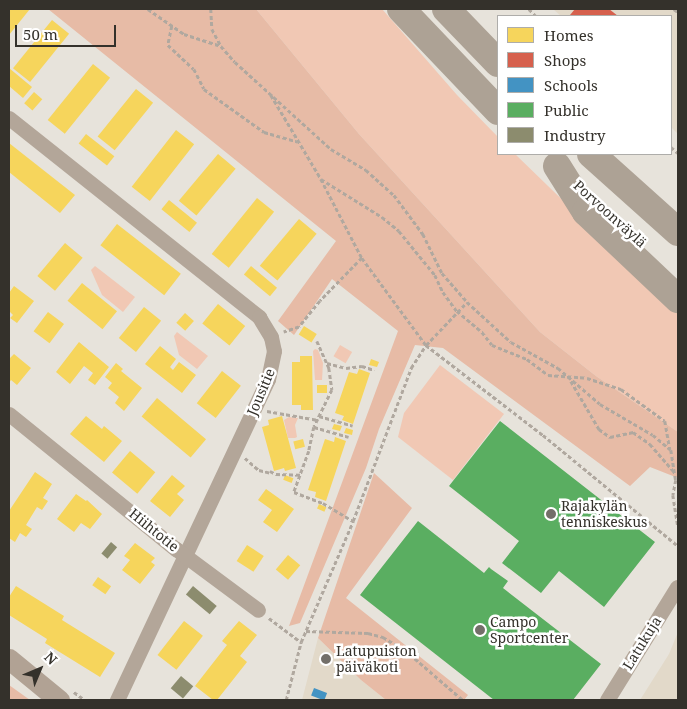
<!DOCTYPE html>
<html>
<head>
<meta charset="utf-8">
<style>
  body { margin:0 }
  #map { position:relative; width:687px; height:709px; overflow:hidden; background:#e7e3db; font-family:"Noto Serif",serif }
  div>[style] { position:absolute }
  .built>* { inset:0; background:#e2d9c9 }
  .green>* { inset:0; background:#f1c8b4; transform-origin:0 0 }
  .forest>* { inset:0; background:#e7bba6 }
  .homes>* { inset:0; background:#f6d55c; transform-origin:0 0 }
  .shops>* { inset:0; background:#d6604d }
  .schools>* { inset:0; background:#4393c3; transform-origin:0 0 }
  .public>* { inset:0; background:#5aae61 }
  .industry>* { inset:0; background:#8c8c6e; transform-origin:0 0 }
  .path>* { height:2.5px; margin-top:-1.25px; transform-origin:0; background:repeating-linear-gradient(90deg,#b0a89f 0 4px,transparent 0 6.5px) }
  .minor>* { height:15px; margin:-7.5px; padding:0 7.5px; transform-origin:7.5px; border-radius:7.5px; background:#b3a699 }
  .secondary>* { height:21px; margin:-10.5px; padding:0 10.5px; transform-origin:10.5px; border-radius:10.5px; background:#b1a294 }
  .motorway>* { height:28px; margin:-14px; padding:0 14px; transform-origin:14px; border-radius:14px; background:#ada295 }
  .dots>* { width:14px; height:14px; translate:-50% -50%; box-sizing:border-box; border:2px solid #fff; border-radius:50% }
  span { translate:-50% -50%; white-space:nowrap; text-align:center; line-height:1.15; -webkit-text-stroke:5px #fff; paint-order:stroke }
  .street-label { font-size:14px; color:#34312b }
  .poi-label { font-size:14px; color:#34312b }
  .left { translate:0 -50%; text-align:left }
  .frame { position:absolute; inset:0; border:10px solid #34312b; pointer-events:none }
  .legend { position:absolute; left:497px; top:15px; width:175px; height:140px; box-sizing:border-box; background:#fff; border:1px solid #aeadaa; margin:0; padding:6px 9px; list-style:none; font-size:15px; color:#34312b }
  .legend li { display:flex; align-items:center; gap:10px; height:25px }
  .legend b { width:25px; border:1px solid #aeadaa }
  .north { position:absolute; left:15px; top:644px; width:50px; height:50px; -webkit-text-stroke:4px #fff; paint-order:stroke; rotate:45deg; font-size:14px; font-weight:700; line-height:20px; text-align:center; color:#34312b }
  .north::after { content:''; display:block; margin:auto; width:18px; height:22px; background:#34312b; clip-path:polygon(50% 0,100% 100%,50% 72%,0 100%) }
  .scale { position:absolute; left:15px; top:25px; width:101px; height:22px; box-sizing:border-box; border:2px solid #34312b; border-top:0; padding-left:6px; font-size:15px; line-height:18px; white-space:nowrap; color:#34312b; -webkit-text-stroke:4px #fff; paint-order:stroke }
</style>
</head>
<body>
<div id="map">
  <div class="built">
    <i style="clip-path:polygon(553px 9px,678px 9px,678px 134px,671px 127px,671px 16px,561px 16px)"></i>
    <i style="clip-path:polygon(678px 632px,678px 700px,640px 700px,669px 654px)"></i>
    <i style="clip-path:polygon(318px 638px,361px 680px,386px 700px,302px 700px)"></i>
  </div>
  <div class="green">
    <i style="clip-path:polygon(256px 9px,382px 9px,457px 95px,498px 137px,498px 154px,515px 154px,678px 312px,678px 432px,596px 376px,540px 332px,359px 134px)"></i>
    <i style="clip-path:polygon(95px 266px,135px 297px,123px 312px,102px 295px,91px 270px)"></i>
    <i style="clip-path:polygon(177px 332px,208px 356px,197px 369px,179px 355px,174px 336px)"></i>
    <i style="left:340px;top:345px;width:14px;height:13px;rotate:30deg"></i>
    <i style="clip-path:polygon(315px 349px,318px 350px,323px 363px,322px 380px,315px 380px,313px 351px)"></i>
    <i style="clip-path:polygon(440px 365px,504px 414px,453px 480px,398px 437px,404px 413px)"></i>
    <i style="clip-path:polygon(289px 417px,298px 418px,295px 425px,297px 437px,295px 438px,288px 438px,284px 420px)"></i>
  </div>
  <div class="forest">
    <i style="clip-path:polygon(48px 9px,256px 9px,359px 134px,540px 332px,596px 376px,678px 432px,678px 478px,650px 467px,630px 486px,443px 348px,415px 345px,379px 429px,366px 468px,300px 623px,289px 626px,398px 331px,332px 279px,294px 335px,278px 321px,336px 241px)"></i>
    <i style="clip-path:polygon(374px 473px,412px 508px,346px 598px,468px 695px,464px 700px,386px 700px,361px 680px,318px 638px)"></i>
    <i style="clip-path:polygon(9px 685px,30px 700px,9px 700px)"></i>
  </div>
  <div class="homes">
    <i style="clip-path:polygon(9px 9px,30px 9px,9px 35px)"></i>
    <i style="left:52px;top:20px;width:22px;height:62px;rotate:39deg"></i>
    <i style="left:93px;top:64px;width:22px;height:72px;rotate:39deg"></i>
    <i style="clip-path:polygon(9px 68px,32px 87px,23px 98px,9px 86px)"></i>
    <i style="left:136px;top:89px;width:22px;height:61px;rotate:39deg"></i>
    <i style="left:34px;top:92px;width:11px;height:15px;rotate:41deg"></i>
    <i style="left:176px;top:130px;width:23px;height:72px;rotate:38deg"></i>
    <i style="left:86px;top:134px;width:36px;height:12px;rotate:38deg"></i>
    <i style="clip-path:polygon(9px 143px,75px 195px,60px 213px,9px 172px)"></i>
    <i style="left:218px;top:154px;width:23px;height:61px;rotate:40deg"></i>
    <i style="left:257px;top:198px;width:22px;height:72px;rotate:39deg"></i>
    <i style="left:169px;top:200px;width:36px;height:12px;rotate:39deg"></i>
    <i style="left:299px;top:219px;width:23px;height:61px;rotate:40deg"></i>
    <i style="left:117px;top:224px;width:81px;height:27px;rotate:38deg"></i>
    <i style="left:65px;top:243px;width:23px;height:43px;rotate:40deg"></i>
    <i style="left:251px;top:266px;width:34px;height:11px;rotate:40deg"></i>
    <i style="left:82px;top:283px;width:45px;height:23px;rotate:39deg"></i>
    <i style="clip-path:polygon(14px 286px,34px 301px,17px 323px,10px 318px,13px 315px,9px 311px,9px 293px)"></i>
    <i style="left:218px;top:304px;width:35px;height:25px;rotate:39deg"></i>
    <i style="left:144px;top:307px;width:22px;height:40px;rotate:39deg"></i>
    <i style="left:48px;top:312px;width:20px;height:24px;rotate:37deg"></i>
    <i style="left:185px;top:313px;width:12px;height:13px;rotate:42deg"></i>
    <i style="left:304px;top:326px;width:15px;height:10px;rotate:32deg"></i>
    <i style="clip-path:polygon(79px 342px,109px 367px,95px 385px,88px 380px,93px 373px,84px 366px,70px 384px,56px 372px)"></i>
    <i style="clip-path:polygon(160px 346px,176px 359px,170px 367px,173px 370px,179px 362px,196px 375px,182px 393px,145px 364px)"></i>
    <i style="clip-path:polygon(14px 354px,31px 368px,17px 385px,11px 380px,9px 383px,9px 359px)"></i>
    <i style="clip-path:polygon(300px 356px,312px 356px,313px 410px,301px 410px,301px 405px,292px 405px,292px 362px,300px 362px)"></i>
    <i style="clip-path:polygon(371px 359px,379px 362px,377px 367px,369px 365px)"></i>
    <i style="clip-path:polygon(116px 363px,123px 369px,121px 371px,142px 388px,124px 411px,115px 403px,119px 397px,108px 388px,112px 383px,105px 377px)"></i>
    <i style="clip-path:polygon(359px 369px,370px 373px,353px 424px,342px 420px,344px 416px,335px 413px,349px 372px,357px 374px)"></i>
    <i style="left:222px;top:371px;width:24px;height:41px;rotate:38deg"></i>
    <i style="left:327px;top:385px;width:8px;height:10px;rotate:90deg"></i>
    <i style="left:157px;top:398px;width:64px;height:24px;rotate:40deg"></i>
    <i style="clip-path:polygon(86px 416px,102px 429px,104px 426px,122px 441px,104px 462px,70px 434px)"></i>
    <i style="clip-path:polygon(282px 416px,296px 468px,285px 471px,284px 468px,274px 471px,262px 427px,269px 425px,268px 420px)"></i>
    <i style="clip-path:polygon(334px 424px,342px 426px,340px 431px,332px 429px)"></i>
    <i style="clip-path:polygon(346px 428px,353px 430px,352px 435px,344px 433px)"></i>
    <i style="clip-path:polygon(335px 437px,346px 441px,326px 501px,315px 497px,316px 492px,308px 490px,325px 439px,334px 442px)"></i>
    <i style="left:303px;top:439px;width:8px;height:10px;rotate:76deg"></i>
    <i style="left:130px;top:451px;width:33px;height:28px;rotate:40deg"></i>
    <i style="clip-path:polygon(35px 472px,52px 484px,43px 498px,48px 501px,42px 510px,37px 507px,26px 525px,32px 529px,26px 537px,20px 533px,15px 542px,9px 538px,9px 511px)"></i>
    <i style="clip-path:polygon(172px 475px,185px 486px,177px 494px,184px 500px,170px 517px,150px 501px)"></i>
    <i style="left:285px;top:475px;width:9px;height:5px;rotate:21deg"></i>
    <i style="clip-path:polygon(266px 489px,294px 509px,277px 532px,263px 522px,272px 510px,258px 500px)"></i>
    <i style="clip-path:polygon(76px 494px,86px 501px,87px 500px,102px 514px,90px 529px,81px 523px,74px 532px,57px 519px)"></i>
    <i style="left:319px;top:504px;width:8px;height:5px;rotate:23deg"></i>
    <i style="clip-path:polygon(135px 543px,155px 558px,151px 562px,155px 565px,140px 584px,122px 570px,130px 560px,124px 556px)"></i>
    <i style="left:247px;top:545px;width:20px;height:19px;rotate:33deg"></i>
    <i style="left:288px;top:555px;width:16px;height:19px;rotate:40deg"></i>
    <i style="left:98px;top:577px;width:16px;height:10px;rotate:35deg"></i>
    <i style="clip-path:polygon(16px 586px,64px 616px,62px 620px,115px 653px,100px 677px,45px 643px,47px 639px,9px 615px,9px 597px)"></i>
    <i style="left:184px;top:621px;width:24px;height:43px;rotate:38deg"></i>
    <i style="clip-path:polygon(239px 621px,257px 635px,240px 656px,247px 662px,217px 700px,213px 700px,195px 686px,227px 645px,222px 641px)"></i>
  </div>
  <div class="shops">
    <i style="clip-path:polygon(575px 9px,609px 9px,618px 16px,571px 16px,570px 15px)"></i>
  </div>
  <div class="schools">
    <i style="left:314px;top:688px;width:14px;height:8px;rotate:21deg"></i>
  </div>
  <div class="public">
    <i style="clip-path:polygon(500px 421px,655px 542px,604px 607px,559px 571px,541px 593px,502px 563px,519px 541px,449px 486px)"></i>
    <i style="clip-path:polygon(418px 521px,484px 573px,489px 567px,491px 569px,508px 581px,503px 588px,601px 664px,573px 700px,494px 700px,360px 595px)"></i>
  </div>
  <div class="industry">
    <i style="left:111px;top:542px;width:8px;height:15px;rotate:40deg"></i>
    <i style="left:193px;top:586px;width:31px;height:11px;rotate:40deg"></i>
    <i style="left:181px;top:676px;width:16px;height:16px;rotate:40deg"></i>
  </div>
  <div class="path">
    <i style="left:148px;top:9px;width:44px;rotate:34.8deg"></i>
    <i style="left:184px;top:34px;width:39px;rotate:18deg"></i>
    <i style="left:211px;top:9px;width:20px;rotate:87deg"></i>
    <i style="left:212px;top:29px;width:19px;rotate:62deg"></i>
    <i style="left:221px;top:46px;width:21px;rotate:49deg"></i>
    <i style="left:235px;top:62px;width:130px;rotate:42.2deg"></i>
    <i style="left:331px;top:149px;width:41px;rotate:31deg"></i>
    <i style="left:366px;top:170px;width:38px;rotate:42deg"></i>
    <i style="left:394px;top:195px;width:49px;rotate:53.4deg"></i>
    <i style="left:423px;top:234px;width:43px;rotate:64deg"></i>
    <i style="left:442px;top:273px;width:38px;rotate:49deg"></i>
    <i style="left:467px;top:302px;width:59px;rotate:42.3deg"></i>
    <i style="left:511px;top:342px;width:54px;rotate:29deg"></i>
    <i style="left:558px;top:368px;width:55px;rotate:40.6deg"></i>
    <i style="left:600px;top:404px;width:61px;rotate:30.3deg"></i>
    <i style="left:653px;top:435px;width:23px;rotate:40deg"></i>
    <i style="left:671px;top:450px;width:30px;rotate:81deg"></i>
    <i style="left:676px;top:480px;width:15px;rotate:101deg"></i>
    <i style="left:673px;top:495px;width:32px;rotate:81deg"></i>
    <i style="left:529px;top:9px;width:10px;rotate:45deg"></i>
    <i style="left:674px;top:9px;width:5px;rotate:37deg"></i>
    <i style="left:172px;top:26px;width:19px;rotate:102deg"></i>
    <i style="left:168px;top:45px;width:35px;rotate:43deg"></i>
    <i style="left:194px;top:69px;width:22px;rotate:63deg"></i>
    <i style="left:204px;top:89px;width:74px;rotate:35.6deg"></i>
    <i style="left:264px;top:132px;width:35px;rotate:16deg"></i>
    <i style="left:271px;top:95px;width:98px;rotate:59.2deg"></i>
    <i style="left:321px;top:179px;width:89px;rotate:62.6deg"></i>
    <i style="left:362px;top:258px;width:60px;rotate:134.3deg"></i>
    <i style="left:320px;top:301px;width:33px;rotate:129deg"></i>
    <i style="left:299px;top:327px;width:16px;rotate:162deg"></i>
    <i style="left:671px;top:147px;width:9px;rotate:41deg"></i>
    <i style="left:321px;top:179px;width:72px;rotate:31.9deg"></i>
    <i style="left:382px;top:217px;width:22px;rotate:39deg"></i>
    <i style="left:399px;top:231px;width:57px;rotate:50.7deg"></i>
    <i style="left:435px;top:275px;width:19px;rotate:65deg"></i>
    <i style="left:443px;top:292px;width:24px;rotate:54deg"></i>
    <i style="left:457px;top:311px;width:33px;rotate:40deg"></i>
    <i style="left:482px;top:332px;width:16px;rotate:52deg"></i>
    <i style="left:492px;top:345px;width:38px;rotate:22deg"></i>
    <i style="left:527px;top:359px;width:26px;rotate:37deg"></i>
    <i style="left:548px;top:375px;width:39px;rotate:4deg"></i>
    <i style="left:587px;top:378px;width:36px;rotate:18deg"></i>
    <i style="left:621px;top:389px;width:54px;rotate:36deg"></i>
    <i style="left:665px;top:421px;width:28px;rotate:80deg"></i>
    <i style="left:362px;top:258px;width:108px;rotate:53.7deg"></i>
    <i style="left:426px;top:345px;width:148px;rotate:37.6deg"></i>
    <i style="left:543px;top:435px;width:175px;rotate:39.4deg"></i>
    <i style="left:317px;top:341px;width:30px;rotate:66deg"></i>
    <i style="left:329px;top:368px;width:22px;rotate:82deg"></i>
    <i style="left:332px;top:390px;width:41px;rotate:115.9deg"></i>
    <i style="left:314px;top:427px;width:25px;rotate:102deg"></i>
    <i style="left:309px;top:451px;width:44px;rotate:110.1deg"></i>
    <i style="left:294px;top:492px;width:31px;rotate:21deg"></i>
    <i style="left:323px;top:503px;width:35px;rotate:31deg"></i>
    <i style="left:327px;top:363px;width:20px;rotate:15deg"></i>
    <i style="left:346px;top:368px;width:16px;rotate:-7deg"></i>
    <i style="left:362px;top:366px;width:13px;rotate:18deg"></i>
    <i style="left:571px;top:381px;width:56px;rotate:59.7deg"></i>
    <i style="left:599px;top:429px;width:14px;rotate:36deg"></i>
    <i style="left:610px;top:437px;width:24px;rotate:-12deg"></i>
    <i style="left:633px;top:432px;width:21px;rotate:35deg"></i>
    <i style="left:650px;top:444px;width:37px;rotate:49deg"></i>
    <i style="left:267px;top:411px;width:52px;rotate:10deg"></i>
    <i style="left:319px;top:416px;width:35px;rotate:16deg"></i>
    <i style="left:314px;top:427px;width:36px;rotate:16deg"></i>
    <i style="left:245px;top:458px;width:18px;rotate:41deg"></i>
    <i style="left:259px;top:470px;width:12px;rotate:14deg"></i>
    <i style="left:270px;top:471px;width:7px;rotate:27deg"></i>
    <i style="left:276px;top:474px;width:24px;rotate:2deg"></i>
    <i style="left:269px;top:618px;width:40px;rotate:37deg"></i>
    <i style="left:306px;top:631px;width:62px;rotate:1.8deg"></i>
    <i style="left:368px;top:633px;width:16px;rotate:15deg"></i>
    <i style="left:383px;top:637px;width:26px;rotate:31deg"></i>
    <i style="left:405px;top:650px;width:77px;rotate:40.8deg"></i>
    <i style="left:74px;top:692px;width:14px;rotate:36deg"></i>
    <i style="left:286px;top:700px;width:60px;rotate:-75.5deg"></i>
    <i style="left:301px;top:642px;width:132px;rotate:-66.7deg"></i>
    <i style="left:353px;top:521px;width:164px;rotate:-69.2deg"></i>
    <i style="left:411px;top:368px;width:27px;rotate:-57deg"></i>
    <i style="left:426px;top:345px;width:59px;rotate:-46.4deg"></i>
  </div>
  <div class="minor">
    <i style="left:9px;top:118px;width:320px;rotate:38.5deg"></i>
    <i style="left:259px;top:317px;width:23px;rotate:59deg"></i>
    <i style="left:271px;top:337px;width:14px;rotate:78deg"></i>
    <i style="left:274px;top:351px;width:29px;rotate:102deg"></i>
    <i style="left:268px;top:379px;width:355px;rotate:115.2deg"></i>
    <i style="left:9px;top:414px;width:215px;rotate:39deg"></i>
    <i style="left:176px;top:549px;width:102px;rotate:36.6deg"></i>
    <i style="left:607px;top:700px;width:133px;rotate:-58.2deg"></i>
  </div>
  <div class="secondary">
    <i style="left:9px;top:659px;width:65px;rotate:39.4deg"></i>
  </div>
  <div class="motorway">
    <i style="left:401px;top:9px;width:141px;rotate:46.4deg"></i>
    <i style="left:446px;top:9px;width:75px;rotate:46.1deg"></i>
    <i style="left:591px;top:154px;width:117px;rotate:41.9deg"></i>
    <i style="left:557px;top:166px;width:54px;rotate:57.8deg"></i>
    <i style="left:586px;top:212px;width:127px;rotate:43.4deg"></i>
  </div>
  <div class="dots">
    <i style="left:551px;top:514px;background:#736f69"></i>
    <i style="left:480px;top:630px;background:#736f69"></i>
    <i style="left:326px;top:659px;background:#736f69"></i>
  </div>
  <div class="street-label">
    <span style="left:610px;top:214px;rotate:42deg">Porvoonväylä</span>
    <span style="left:261px;top:392px;rotate:-67deg">Jousitie</span>
    <span style="left:154px;top:530px;rotate:39deg">Hiihtotie</span>
    <span style="left:642px;top:643px;rotate:-58deg">Latukuja</span>
  </div>
  <div class="poi-label">
    <span class="left" style="left:561px;top:514px">Rajakylän<br>tenniskeskus</span>
    <span class="left" style="left:490px;top:630px">Campo<br>Sportcenter</span>
    <span class="left" style="left:336px;top:659px">Latupuiston<br>päiväkoti</span>
  </div>
  <div class="frame"></div>
  <ul class="legend">
  <li><b style="height:14px;background:#f6d55c"></b>Homes</li>
  <li><b style="height:14px;background:#d6604d"></b>Shops</li>
  <li><b style="height:14px;background:#4393c3"></b>Schools</li>
  <li><b style="height:14px;background:#5aae61"></b>Public</li>
  <li><b style="height:14px;background:#8c8c6e"></b>Industry</li>
  </ul>
  <div class="north">N</div>
  <div class="scale">50 m</div>
</div>
</body>
</html>
